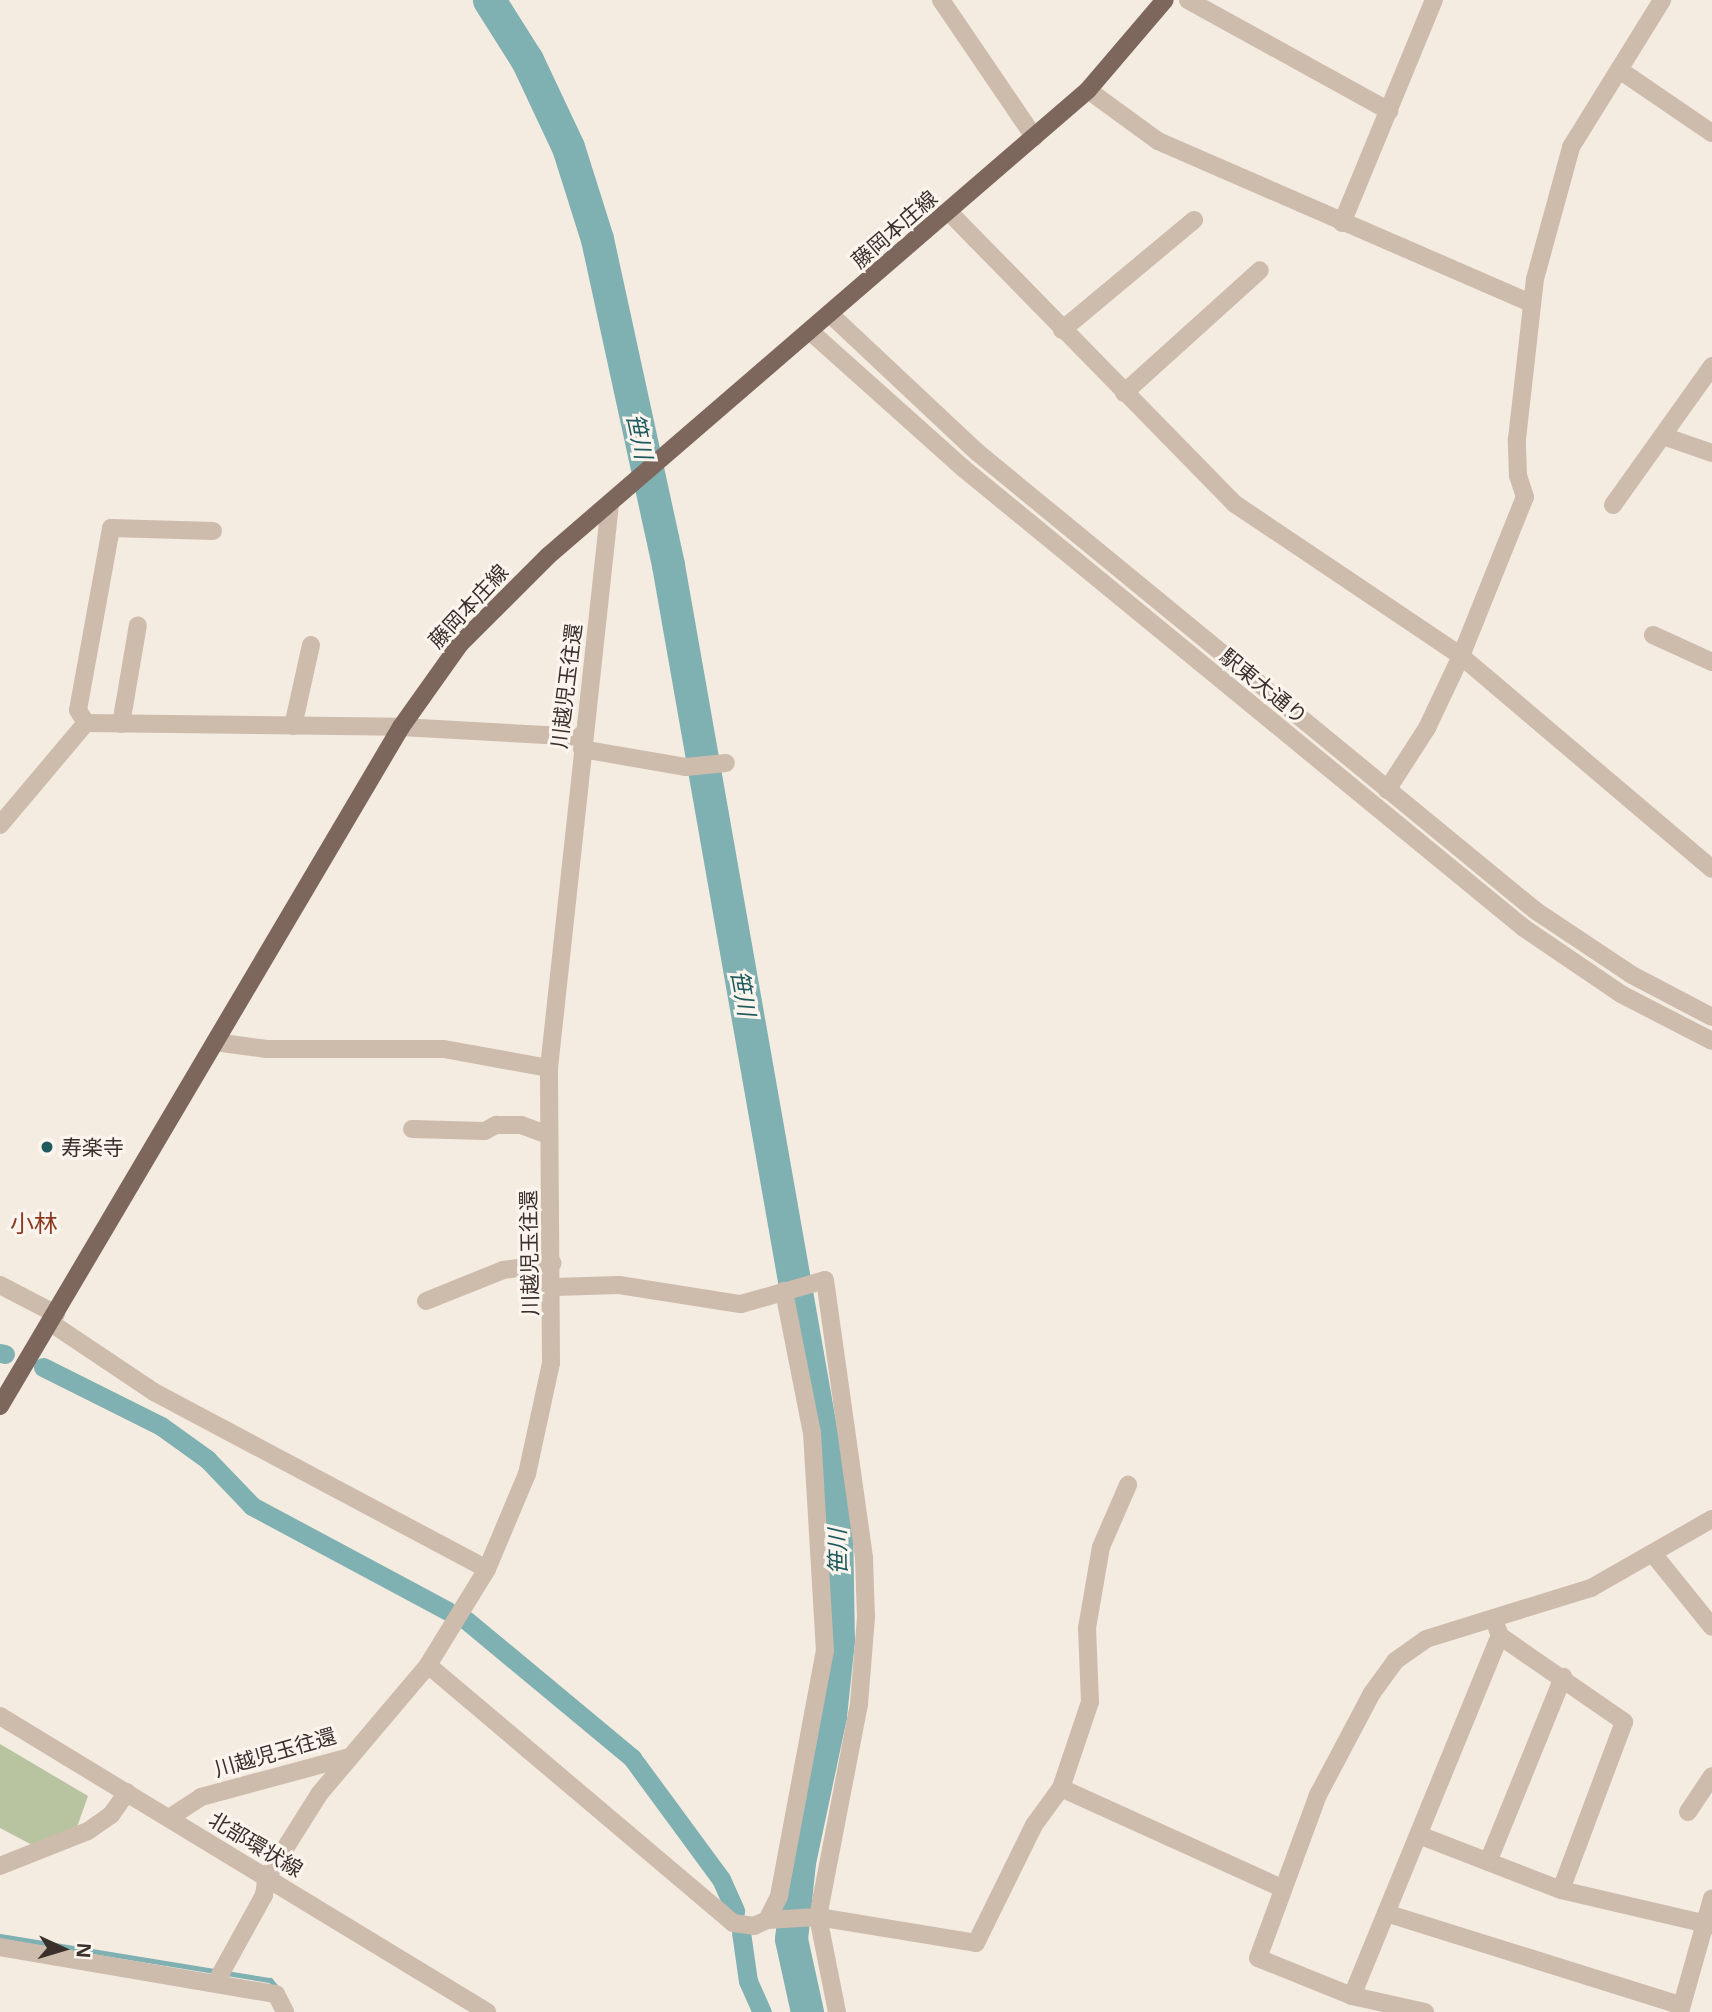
<!DOCTYPE html>
<html>
<head>
<meta charset="utf-8">
<style>
  body { margin:0 }
  #map { position:relative; width:1712px; height:2012px; overflow:hidden; background:#f4ebe1; font-family:"Noto Sans","Noto Sans JP",sans-serif }
  div>[style] { position:absolute }
  .green>* { inset:0; background:#b8c4a0 }
  .stream>* { height:5px; margin:-2.5px; padding:0 2.5px; transform-origin:2.5px; border-radius:2.5px; background:#7fb0b2 }
  .canal>* { height:19px; margin:-9.5px; padding:0 9.5px; transform-origin:9.5px; border-radius:9.5px; background:#7fb0b2 }
  .river>* { height:33px; margin:-16.5px; padding:0 16.5px; transform-origin:16.5px; border-radius:16.5px; background:#7fb0b2 }
  .minor>* { height:18px; margin:-9px; padding:0 9px; transform-origin:9px; border-radius:9px; background:#cdbbac }
  .major>* { height:18px; margin:-9px; padding:0 9px; transform-origin:9px; border-radius:9px; background:#7d675c }
  .dots>* { width:19px; height:19px; translate:-50% -50%; box-sizing:border-box; border:4px solid #fbf5ee; border-radius:50% }
  span { translate:-50% -50%; white-space:nowrap; text-align:center; line-height:1.15; -webkit-text-stroke:6px #fbf5ee; paint-order:stroke }
  .street-label { font-size:21px; color:#3b302b }
  .poi-label { font-size:21px; color:#3b302b }
  .left { translate:0 -50%; text-align:left }
  .water-label { font-size:23px; color:#1f5a5e; font-style:italic }
  .quarter-label { font-size:24px; color:#8c3b22 }
  .north { position:absolute; left:28px; top:1914px; width:70px; height:70px; -webkit-text-stroke:5px #fbf5ee; paint-order:stroke; rotate:94deg; font-size:19px; font-weight:700; line-height:28px; text-align:center; color:#3b302b }
  .north::after { content:''; display:block; margin:auto; width:24px; height:32px; background:#3b302b; clip-path:polygon(50% 0,100% 100%,50% 72%,0 100%) }
</style>
</head>
<body>
<div id="map">
  <div class="green">
    <i style="clip-path:polygon(0 1744px,88px 1796px,77px 1827px,38px 1848px,0 1828px)"></i>
  </div>
  <div class="stream">
    <i style="left:0;top:1936px;width:274px;rotate:9.3deg"></i>
    <i style="left:270px;top:1980px;width:11px;rotate:49deg"></i>
  </div>
  <div class="canal">
    <i style="left:0;top:1353px;width:5px;rotate:11deg"></i>
    <i style="left:43px;top:1367px;width:132px;rotate:26.6deg"></i>
    <i style="left:161px;top:1426px;width:57px;rotate:35.7deg"></i>
    <i style="left:207px;top:1459px;width:65px;rotate:46.2deg"></i>
    <i style="left:252px;top:1506px;width:222px;rotate:28.2deg"></i>
    <i style="left:466px;top:1620px;width:216px;rotate:39.7deg"></i>
    <i style="left:632px;top:1758px;width:150px;rotate:53.7deg"></i>
    <i style="left:721px;top:1879px;width:35px;rotate:66deg"></i>
    <i style="left:741px;top:1932px;width:49px;rotate:81.9deg"></i>
    <i style="left:748px;top:1981px;width:34px;rotate:66deg"></i>
  </div>
  <div class="river">
    <i style="left:489px;top:0;width:71px;rotate:57.7deg"></i>
    <i style="left:527px;top:60px;width:96px;rotate:64.8deg"></i>
    <i style="left:568px;top:147px;width:96px;rotate:72.5deg"></i>
    <i style="left:597px;top:239px;width:334px;rotate:77.7deg"></i>
    <i style="left:668px;top:565px;width:969px;rotate:80.01deg"></i>
    <i style="left:836px;top:1519px;width:121px;rotate:89.1deg"></i>
    <i style="left:838px;top:1640px;width:76px;rotate:96deg"></i>
    <i style="left:830px;top:1716px;width:149px;rotate:102deg"></i>
    <i style="left:799px;top:1862px;width:77px;rotate:95.9deg"></i>
    <i style="left:791px;top:1939px;width:75px;rotate:77.6deg"></i>
  </div>
  <div class="minor">
    <i style="left:941px;top:0;width:166px;rotate:55.8deg"></i>
    <i style="left:1188px;top:0;width:230px;rotate:28.9deg"></i>
    <i style="left:1621px;top:71px;width:110px;rotate:34.3deg"></i>
    <i style="left:1088px;top:90px;width:87px;rotate:36.1deg"></i>
    <i style="left:1158px;top:141px;width:408px;rotate:23.5deg"></i>
    <i style="left:948px;top:211px;width:410px;rotate:45.6deg"></i>
    <i style="left:1235px;top:504px;width:272px;rotate:33.9deg"></i>
    <i style="left:1461px;top:656px;width:329px;rotate:40.3deg"></i>
    <i style="left:1342px;top:223px;width:241px;rotate:-67.6deg"></i>
    <i style="left:831px;top:315px;width:200px;rotate:43.2deg"></i>
    <i style="left:977px;top:452px;width:723px;rotate:39.39deg"></i>
    <i style="left:1536px;top:911px;width:115px;rotate:33.7deg"></i>
    <i style="left:1632px;top:975px;width:90px;rotate:27.7deg"></i>
    <i style="left:1062px;top:330px;width:172px;rotate:-39.8deg"></i>
    <i style="left:812px;top:333px;width:203px;rotate:41.8deg"></i>
    <i style="left:963px;top:468px;width:725px;rotate:39.35deg"></i>
    <i style="left:1524px;top:928px;width:117px;rotate:34.2deg"></i>
    <i style="left:1621px;top:994px;width:102px;rotate:27.3deg"></i>
    <i style="left:1124px;top:393px;width:183px;rotate:-42.1deg"></i>
    <i style="left:1663px;top:436px;width:52px;rotate:19.1deg"></i>
    <i style="left:1613px;top:505px;width:171px;rotate:-54.5deg"></i>
    <i style="left:1653px;top:635px;width:65px;rotate:24.6deg"></i>
    <i style="left:86px;top:723px;width:315px;rotate:0.7deg"></i>
    <i style="left:401px;top:727px;width:181px;rotate:3.2deg"></i>
    <i style="left:86px;top:723px;width:15px;rotate:-122deg"></i>
    <i style="left:78px;top:710px;width:185px;rotate:-79.7deg"></i>
    <i style="left:111px;top:528px;width:102px;rotate:1.7deg"></i>
    <i style="left:121px;top:724px;width:100px;rotate:-80.3deg"></i>
    <i style="left:293px;top:726px;width:83px;rotate:-77.5deg"></i>
    <i style="left:582px;top:749px;width:106px;rotate:9.8deg"></i>
    <i style="left:686px;top:767px;width:40px;rotate:-5.7deg"></i>
    <i style="left:1387px;top:790px;width:74px;rotate:-57.2deg"></i>
    <i style="left:1427px;top:728px;width:80px;rotate:-64.7deg"></i>
    <i style="left:1461px;top:656px;width:171px;rotate:-68.1deg"></i>
    <i style="left:1525px;top:497px;width:22px;rotate:-108deg"></i>
    <i style="left:1518px;top:476px;width:37px;rotate:-92deg"></i>
    <i style="left:1517px;top:439px;width:161px;rotate:-83.6deg"></i>
    <i style="left:1535px;top:279px;width:137px;rotate:-74.7deg"></i>
    <i style="left:1571px;top:147px;width:173px;rotate:-58.2deg"></i>
    <i style="left:0;top:825px;width:133px;rotate:-49.9deg"></i>
    <i style="left:215px;top:1042px;width:52px;rotate:7.7deg"></i>
    <i style="left:267px;top:1049px;width:177px"></i>
    <i style="left:444px;top:1049px;width:107px;rotate:10.3deg"></i>
    <i style="left:412px;top:1129px;width:73px;rotate:1.6deg"></i>
    <i style="left:485px;top:1131px;width:13px;rotate:-29deg"></i>
    <i style="left:496px;top:1125px;width:25px"></i>
    <i style="left:521px;top:1125px;width:30px;rotate:20deg"></i>
    <i style="left:0;top:1285px;width:63px;rotate:27.4deg"></i>
    <i style="left:554px;top:1287px;width:65px;rotate:-1.8deg"></i>
    <i style="left:619px;top:1285px;width:123px;rotate:8.9deg"></i>
    <i style="left:741px;top:1304px;width:87px;rotate:-15.9deg"></i>
    <i style="left:825px;top:1280px;width:281px;rotate:82deg"></i>
    <i style="left:864px;top:1558px;width:59px;rotate:88.1deg"></i>
    <i style="left:866px;top:1617px;width:87px;rotate:94.6deg"></i>
    <i style="left:859px;top:1704px;width:217px;rotate:100.9deg"></i>
    <i style="left:818px;top:1917px;width:97px;rotate:78.7deg"></i>
    <i style="left:426px;top:1301px;width:83px;rotate:-21.9deg"></i>
    <i style="left:503px;top:1270px;width:50px;rotate:-8deg"></i>
    <i style="left:51px;top:1323px;width:124px;rotate:33.8deg"></i>
    <i style="left:154px;top:1392px;width:377px;rotate:28deg"></i>
    <i style="left:1654px;top:1555px;width:92px;rotate:51.1deg"></i>
    <i style="left:1497px;top:1628px;width:9px;rotate:69deg"></i>
    <i style="left:1500px;top:1636px;width:151px;rotate:34.7deg"></i>
    <i style="left:1624px;top:1722px;width:179px;rotate:110.6deg"></i>
    <i style="left:428px;top:1665px;width:399px;rotate:40.2deg"></i>
    <i style="left:733px;top:1923px;width:21px;rotate:8deg"></i>
    <i style="left:754px;top:1926px;width:14px;rotate:-25deg"></i>
    <i style="left:767px;top:1920px;width:51px;rotate:-3.4deg"></i>
    <i style="left:818px;top:1917px;width:160px;rotate:9.3deg"></i>
    <i style="left:976px;top:1943px;width:131px;rotate:-63.8deg"></i>
    <i style="left:1034px;top:1825px;width:46px;rotate:-53.9deg"></i>
    <i style="left:1061px;top:1788px;width:91px;rotate:-71.4deg"></i>
    <i style="left:1090px;top:1702px;width:74px;rotate:-92.3deg"></i>
    <i style="left:1087px;top:1628px;width:82px;rotate:-80.2deg"></i>
    <i style="left:1101px;top:1547px;width:68px;rotate:-66.5deg"></i>
    <i style="left:0;top:1716px;width:570px;rotate:31.29deg"></i>
    <i style="left:1061px;top:1788px;width:242px;rotate:24.4deg"></i>
    <i style="left:1688px;top:1812px;width:43px;rotate:-56.3deg"></i>
    <i style="left:169px;top:1818px;width:38px;rotate:-33deg"></i>
    <i style="left:201px;top:1797px;width:153px;rotate:-15.1deg"></i>
    <i style="left:1419px;top:1835px;width:152px;rotate:21.2deg"></i>
    <i style="left:1561px;top:1890px;width:155px;rotate:13.1deg"></i>
    <i style="left:1488px;top:1862px;width:200px;rotate:-67.9deg"></i>
    <i style="left:0;top:1866px;width:95px;rotate:-21.7deg"></i>
    <i style="left:88px;top:1831px;width:28px;rotate:-35deg"></i>
    <i style="left:111px;top:1815px;width:28px;rotate:-55deg"></i>
    <i style="left:1389px;top:1914px;width:305px;rotate:17.4deg"></i>
    <i style="left:767px;top:1920px;width:27px;rotate:-63deg"></i>
    <i style="left:779px;top:1896px;width:249px;rotate:-79.4deg"></i>
    <i style="left:825px;top:1651px;width:218px;rotate:-93.4deg"></i>
    <i style="left:812px;top:1433px;width:145px;rotate:-101.2deg"></i>
    <i style="left:0;top:1947px;width:280px;rotate:9.7deg"></i>
    <i style="left:276px;top:1994px;width:20px;rotate:63deg"></i>
    <i style="left:216px;top:1982px;width:99px;rotate:-61.1deg"></i>
    <i style="left:264px;top:1895px;width:18px;rotate:-81deg"></i>
    <i style="left:267px;top:1877px;width:99px;rotate:-57.8deg"></i>
    <i style="left:320px;top:1793px;width:167px;rotate:-49.8deg"></i>
    <i style="left:428px;top:1665px;width:113px;rotate:-58.4deg"></i>
    <i style="left:487px;top:1569px;width:103px;rotate:-67.2deg"></i>
    <i style="left:527px;top:1474px;width:114px;rotate:-77.8deg"></i>
    <i style="left:551px;top:1363px;width:295px;rotate:-90.4deg"></i>
    <i style="left:549px;top:1068px;width:567px;rotate:-83.83deg"></i>
    <i style="left:1352px;top:1996px;width:389px;rotate:-67.7deg"></i>
    <i style="left:1425px;top:2012px;width:75px;rotate:-167.6deg"></i>
    <i style="left:1352px;top:1996px;width:101px;rotate:-158deg"></i>
    <i style="left:1258px;top:1958px;width:174px;rotate:-69.8deg"></i>
    <i style="left:1318px;top:1795px;width:115px;rotate:-62.1deg"></i>
    <i style="left:1372px;top:1693px;width:39px;rotate:-54deg"></i>
    <i style="left:1395px;top:1661px;width:38px;rotate:-35deg"></i>
    <i style="left:1426px;top:1639px;width:173px;rotate:-17.2deg"></i>
    <i style="left:1591px;top:1588px;width:139px;rotate:-29.7deg"></i>
    <i style="left:1680px;top:2012px;width:118px;rotate:-74.3deg"></i>
  </div>
  <div class="major">
    <i style="left:0;top:1406px;width:789px;rotate:-59.43deg"></i>
    <i style="left:401px;top:727px;width:102px;rotate:-54.6deg"></i>
    <i style="left:460px;top:644px;width:124px;rotate:-45deg"></i>
    <i style="left:548px;top:556px;width:713px;rotate:-40.79deg"></i>
    <i style="left:1088px;top:90px;width:118px;rotate:-49.5deg"></i>
  </div>
  <div class="dots">
    <i style="left:47px;top:1147px;background:#1f5a5e"></i>
  </div>
  <div class="street-label">
    <span style="left:894px;top:229px;rotate:-41deg">藤岡本庄線</span>
    <span style="left:468px;top:606px;rotate:-47deg">藤岡本庄線</span>
    <span style="left:566px;top:686px;rotate:-83deg">川越児玉往還</span>
    <span style="left:1264px;top:686px;rotate:39deg">駅東大通り</span>
    <span style="left:529px;top:1253px;rotate:-91deg">川越児玉往還</span>
    <span style="left:275px;top:1752px;rotate:-16deg">川越児玉往還</span>
    <span style="left:256px;top:1844px;rotate:31deg">北部環状線</span>
  </div>
  <div class="poi-label">
    <span class="left" style="left:61px;top:1147px">寿楽寺</span>
  </div>
  <div class="water-label">
    <span style="left:640px;top:436px;rotate:78deg">笹川</span>
    <span style="left:744px;top:993px;rotate:80deg">笹川</span>
    <span style="left:837px;top:1552px;rotate:-91deg">笹川</span>
  </div>
  <div class="quarter-label">
    <span style="left:34px;top:1223px">小林</span>
  </div>
  <div class="north">N</div>
</div>
</body>
</html>
